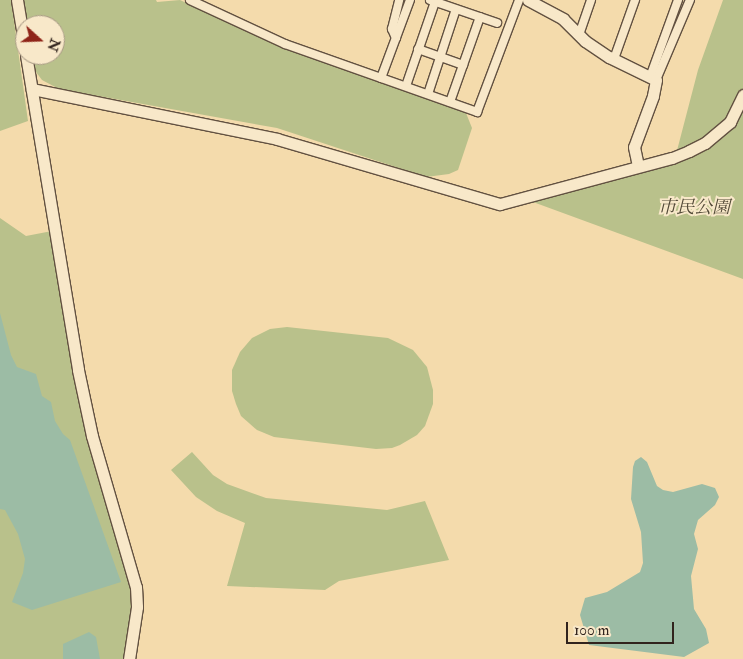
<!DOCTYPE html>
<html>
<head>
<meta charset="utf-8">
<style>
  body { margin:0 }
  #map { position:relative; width:743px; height:659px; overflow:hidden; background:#f4dbac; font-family:"IM FELL Double Pica","Noto Serif JP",serif }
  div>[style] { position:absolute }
  .green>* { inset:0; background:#b9c18b }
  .water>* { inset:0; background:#9cbca5 }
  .roads { filter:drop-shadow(1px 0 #625141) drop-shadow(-1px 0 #625141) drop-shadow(0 1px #625141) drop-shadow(0 -1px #625141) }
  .street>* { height:8px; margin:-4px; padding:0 4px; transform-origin:4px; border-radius:4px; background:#f8e8c9 }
  .secondary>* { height:11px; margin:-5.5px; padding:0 5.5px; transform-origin:5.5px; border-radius:5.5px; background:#f8e8c9 }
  span { translate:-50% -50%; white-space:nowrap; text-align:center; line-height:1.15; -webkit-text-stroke:4px #f8e8c9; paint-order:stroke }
  .park-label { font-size:18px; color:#534a38; font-style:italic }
  .north { position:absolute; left:15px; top:15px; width:50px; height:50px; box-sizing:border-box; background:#f8e8c9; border:1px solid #a89984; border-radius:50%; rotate:110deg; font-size:14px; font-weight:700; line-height:20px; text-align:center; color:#31231d }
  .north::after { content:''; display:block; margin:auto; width:18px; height:22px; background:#8f2418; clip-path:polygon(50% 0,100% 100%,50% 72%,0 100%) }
  .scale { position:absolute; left:566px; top:622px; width:108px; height:22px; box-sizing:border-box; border:2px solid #31231d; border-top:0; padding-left:6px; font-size:15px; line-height:18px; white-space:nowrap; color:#31231d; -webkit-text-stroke:4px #f8e8c9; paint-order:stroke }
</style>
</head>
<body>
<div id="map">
  <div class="green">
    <i style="clip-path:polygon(0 0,11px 0,28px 121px,0 131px)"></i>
    <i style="clip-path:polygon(23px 0,156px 0,157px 2px,180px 0,283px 48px,466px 113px,472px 128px,458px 170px,449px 174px,426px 177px,277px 128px,59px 89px,42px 80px,36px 72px,32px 55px,55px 55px,55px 25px,27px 25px)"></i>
    <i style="clip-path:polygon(723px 0,743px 0,743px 279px,533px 202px,535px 198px,674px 162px,698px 70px)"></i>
    <i style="clip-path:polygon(0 218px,26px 236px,52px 231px,75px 374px,131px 583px,134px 607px,126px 659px,0 659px)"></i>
    <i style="clip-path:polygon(287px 327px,388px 338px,413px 350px,427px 367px,433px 390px,433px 404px,425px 426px,417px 435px,400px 445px,392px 448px,376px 449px,274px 437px,257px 430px,241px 416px,236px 404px,232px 391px,232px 370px,240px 352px,252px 338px,270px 329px)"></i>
    <i style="clip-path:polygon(192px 452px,213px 475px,227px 484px,266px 498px,387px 510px,425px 501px,449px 560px,339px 581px,325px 590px,227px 586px,245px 523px,217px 511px,196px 497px,171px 470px)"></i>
  </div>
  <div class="water">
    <i style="clip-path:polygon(0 313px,11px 355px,17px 367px,36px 374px,42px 396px,51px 402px,55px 421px,63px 434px,70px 440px,121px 582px,32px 610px,12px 602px,23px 573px,25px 559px,18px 534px,5px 510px,0 509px)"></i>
    <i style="clip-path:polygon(641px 457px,647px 462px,657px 486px,663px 490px,673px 492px,702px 484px,715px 488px,719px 497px,715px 505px,698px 520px,694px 534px,698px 549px,691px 576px,694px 609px,706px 629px,709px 643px,684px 657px,589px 645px,580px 615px,585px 598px,607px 592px,640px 572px,643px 563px,641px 532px,631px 499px,633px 467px,635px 461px)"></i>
    <i style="clip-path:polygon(89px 632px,96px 637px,100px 659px,63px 659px,63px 644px)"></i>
  </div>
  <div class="roads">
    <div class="street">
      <i style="left:190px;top:0;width:105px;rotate:24.9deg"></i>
      <i style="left:285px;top:44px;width:204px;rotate:19.5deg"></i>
      <i style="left:477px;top:112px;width:120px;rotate:-69.4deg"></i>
      <i style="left:430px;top:0;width:71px;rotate:18.9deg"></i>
      <i style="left:579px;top:35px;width:37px;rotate:-71deg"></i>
      <i style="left:396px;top:38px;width:10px;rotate:-114deg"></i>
      <i style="left:392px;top:29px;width:30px;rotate:-76deg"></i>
      <i style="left:418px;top:49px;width:48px;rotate:19.6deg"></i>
      <i style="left:614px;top:59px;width:63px;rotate:-70.4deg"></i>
      <i style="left:650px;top:77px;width:82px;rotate:-70deg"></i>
      <i style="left:381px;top:78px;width:83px;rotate:-69.6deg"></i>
      <i style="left:656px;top:80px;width:87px;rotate:-67deg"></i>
      <i style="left:406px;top:86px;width:89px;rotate:-71deg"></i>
      <i style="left:428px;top:94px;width:89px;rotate:-71.8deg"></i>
      <i style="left:450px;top:102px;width:90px;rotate:-70.6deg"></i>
    </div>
    <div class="secondary">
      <i style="left:17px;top:0;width:49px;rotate:80.5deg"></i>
      <i style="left:528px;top:0;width:40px;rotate:28deg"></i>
      <i style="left:563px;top:19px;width:31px;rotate:45deg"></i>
      <i style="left:585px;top:41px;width:29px;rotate:34deg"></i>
      <i style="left:609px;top:57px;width:52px;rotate:26.1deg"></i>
      <i style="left:656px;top:80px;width:16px;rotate:101deg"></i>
      <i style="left:653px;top:96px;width:54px;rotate:110.4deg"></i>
      <i style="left:634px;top:147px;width:19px;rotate:78deg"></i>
      <i style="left:26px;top:55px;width:319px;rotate:80.6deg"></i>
      <i style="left:78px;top:370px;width:67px;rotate:78deg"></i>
      <i style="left:92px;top:436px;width:157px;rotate:73.8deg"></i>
      <i style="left:136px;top:587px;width:20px;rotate:87deg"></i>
      <i style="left:137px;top:607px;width:53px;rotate:98.7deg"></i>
      <i style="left:32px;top:89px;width:250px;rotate:11.5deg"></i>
      <i style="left:277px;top:139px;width:232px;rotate:16.3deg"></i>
      <i style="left:500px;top:204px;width:178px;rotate:-15deg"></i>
      <i style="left:672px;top:158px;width:18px;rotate:-22deg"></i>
      <i style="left:689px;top:151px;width:18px;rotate:-27deg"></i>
      <i style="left:705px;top:143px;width:33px;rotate:-40deg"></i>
      <i style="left:730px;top:122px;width:30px;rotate:-64deg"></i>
    </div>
  </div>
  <div class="park-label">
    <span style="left:694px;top:208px">市民公園</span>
  </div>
  <div class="north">N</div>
  <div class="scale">100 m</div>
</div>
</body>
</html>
